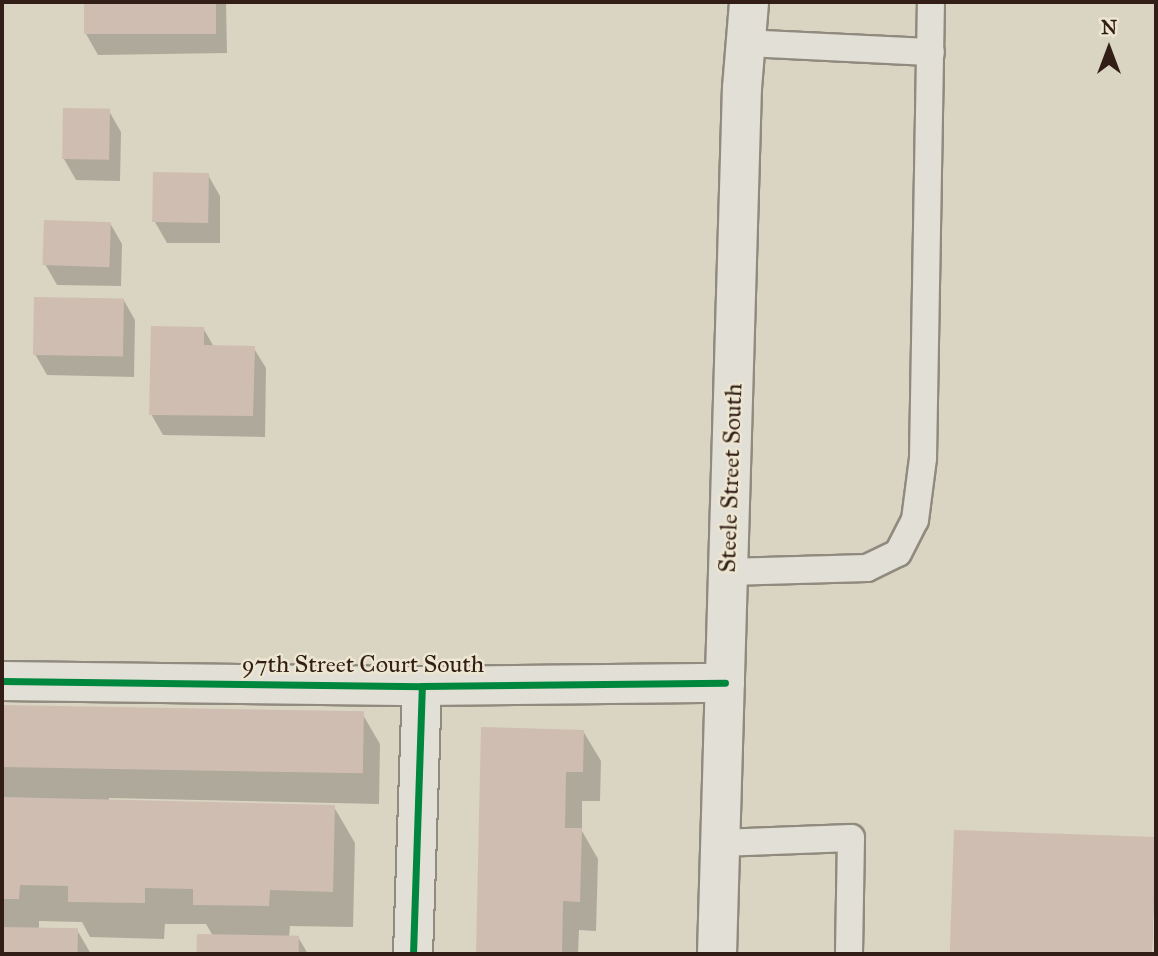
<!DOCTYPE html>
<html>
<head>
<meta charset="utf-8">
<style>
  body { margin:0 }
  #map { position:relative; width:1158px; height:956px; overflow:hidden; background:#dad4c2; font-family:"IM FELL Great Primer",serif }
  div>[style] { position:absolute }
  .shadow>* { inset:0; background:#0003; transform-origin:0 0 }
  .building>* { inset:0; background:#cfbdb2; transform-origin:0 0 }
  .roads { filter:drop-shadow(2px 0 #908a7f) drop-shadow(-2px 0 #908a7f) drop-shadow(0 2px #908a7f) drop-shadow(0 -2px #908a7f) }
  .lane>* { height:26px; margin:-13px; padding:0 13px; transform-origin:13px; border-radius:13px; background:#e2dfd6 }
  .street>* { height:38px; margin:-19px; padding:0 19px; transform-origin:19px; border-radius:19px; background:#e2dfd6 }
  .secondary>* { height:38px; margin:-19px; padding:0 19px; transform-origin:19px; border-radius:19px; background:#e2dfd6 }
  .cycleway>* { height:7px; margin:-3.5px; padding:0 3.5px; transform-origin:3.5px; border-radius:3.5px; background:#00873e }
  span { translate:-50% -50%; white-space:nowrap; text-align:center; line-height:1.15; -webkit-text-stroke:5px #ede6d1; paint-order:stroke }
  .street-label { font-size:24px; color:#321e16 }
  .frame { position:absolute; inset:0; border:4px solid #321e16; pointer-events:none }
  .north { position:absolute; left:1074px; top:14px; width:70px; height:70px; -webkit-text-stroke:5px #ede6d1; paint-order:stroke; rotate:0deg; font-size:19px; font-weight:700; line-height:28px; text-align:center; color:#321e16 }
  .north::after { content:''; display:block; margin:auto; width:24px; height:32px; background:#321e16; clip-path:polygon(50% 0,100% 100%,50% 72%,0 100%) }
</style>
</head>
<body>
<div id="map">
  <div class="shadow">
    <i style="clip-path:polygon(85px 2px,226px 2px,227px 53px,98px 55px,86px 34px)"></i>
    <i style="clip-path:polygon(109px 111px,121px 132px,120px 181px,76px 180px,64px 159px)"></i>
    <i style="clip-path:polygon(208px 175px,220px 196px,220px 243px,167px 243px,155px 222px)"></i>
    <i style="clip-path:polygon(110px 223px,122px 244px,121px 286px,57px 285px,45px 264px)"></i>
    <i style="clip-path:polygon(123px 299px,135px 320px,134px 377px,47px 375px,35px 354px)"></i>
    <i style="clip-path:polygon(203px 328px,214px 347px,253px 347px,266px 368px,265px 437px,163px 435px,151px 414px)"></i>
    <i style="clip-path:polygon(2px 707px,363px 715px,380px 744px,379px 804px,109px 798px,109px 801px,334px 807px,355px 843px,353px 927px,290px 926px,289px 937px,298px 937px,308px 954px,199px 954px,199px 935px,213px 936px,206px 924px,165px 924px,164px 939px,90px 937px,82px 922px,39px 921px,39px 929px,77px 930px,91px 954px,2px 954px)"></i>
    <i style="clip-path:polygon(483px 729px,583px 731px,601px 761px,600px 801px,582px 801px,582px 831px,598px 859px,596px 931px,579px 930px,578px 954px,478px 954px)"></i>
    <i style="left:955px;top:832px;width:201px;height:122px;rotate:2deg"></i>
  </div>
  <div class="building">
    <i style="left:84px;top:2px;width:132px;height:32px"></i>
    <i style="left:63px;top:108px;width:47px;height:51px;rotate:1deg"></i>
    <i style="left:153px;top:172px;width:56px;height:50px;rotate:1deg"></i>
    <i style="left:44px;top:220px;width:67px;height:45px;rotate:2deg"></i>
    <i style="left:34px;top:297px;width:90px;height:58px;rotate:1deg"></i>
    <i style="clip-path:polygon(151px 326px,204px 327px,204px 345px,255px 346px,253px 416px,149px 415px)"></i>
    <i style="left:2px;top:705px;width:362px;height:62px;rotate:1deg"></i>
    <i style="clip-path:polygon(481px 727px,584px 730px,583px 772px,566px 772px,565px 828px,582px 828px,580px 902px,563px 901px,562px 954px,476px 954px)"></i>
    <i style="clip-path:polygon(2px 797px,335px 805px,333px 892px,270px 890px,269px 906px,193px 905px,193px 889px,145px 888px,145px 903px,68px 902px,68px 886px,20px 885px,19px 899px,2px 899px)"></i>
    <i style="left:954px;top:830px;width:202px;height:124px;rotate:2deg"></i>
    <i style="left:2px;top:927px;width:76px;height:27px;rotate:1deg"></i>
    <i style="left:197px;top:934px;width:102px;height:20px;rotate:1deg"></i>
  </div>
  <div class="roads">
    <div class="lane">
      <i style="left:745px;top:43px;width:186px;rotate:2.8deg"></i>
      <i style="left:728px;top:572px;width:139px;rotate:-1.6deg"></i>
      <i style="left:867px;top:568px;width:34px;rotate:-26deg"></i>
      <i style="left:898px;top:553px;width:37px;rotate:-63deg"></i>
      <i style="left:915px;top:520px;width:63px;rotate:-82.6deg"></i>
      <i style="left:923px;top:458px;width:456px;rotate:-89deg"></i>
      <i style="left:720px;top:843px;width:131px;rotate:-2.2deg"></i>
      <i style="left:851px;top:838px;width:116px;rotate:91deg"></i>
    </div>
    <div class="street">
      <i style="left:2px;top:681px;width:420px;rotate:0.7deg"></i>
      <i style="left:422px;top:686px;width:303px;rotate:-0.6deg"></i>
      <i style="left:413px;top:954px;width:268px;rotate:-88.1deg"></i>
    </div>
    <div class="secondary">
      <i style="left:717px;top:954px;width:866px;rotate:-88.35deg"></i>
      <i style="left:742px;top:88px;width:86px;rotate:-85.3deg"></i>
    </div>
  </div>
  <div class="cycleway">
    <i style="left:2px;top:681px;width:420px;rotate:0.7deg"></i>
    <i style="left:422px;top:686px;width:303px;rotate:-0.6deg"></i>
    <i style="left:413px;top:954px;width:268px;rotate:-88.1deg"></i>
  </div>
  <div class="street-label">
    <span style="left:731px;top:478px;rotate:-88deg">Steele Street South</span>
    <span style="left:363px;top:665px">97th Street Court South</span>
  </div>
  <div class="frame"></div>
  <div class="north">N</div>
</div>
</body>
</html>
